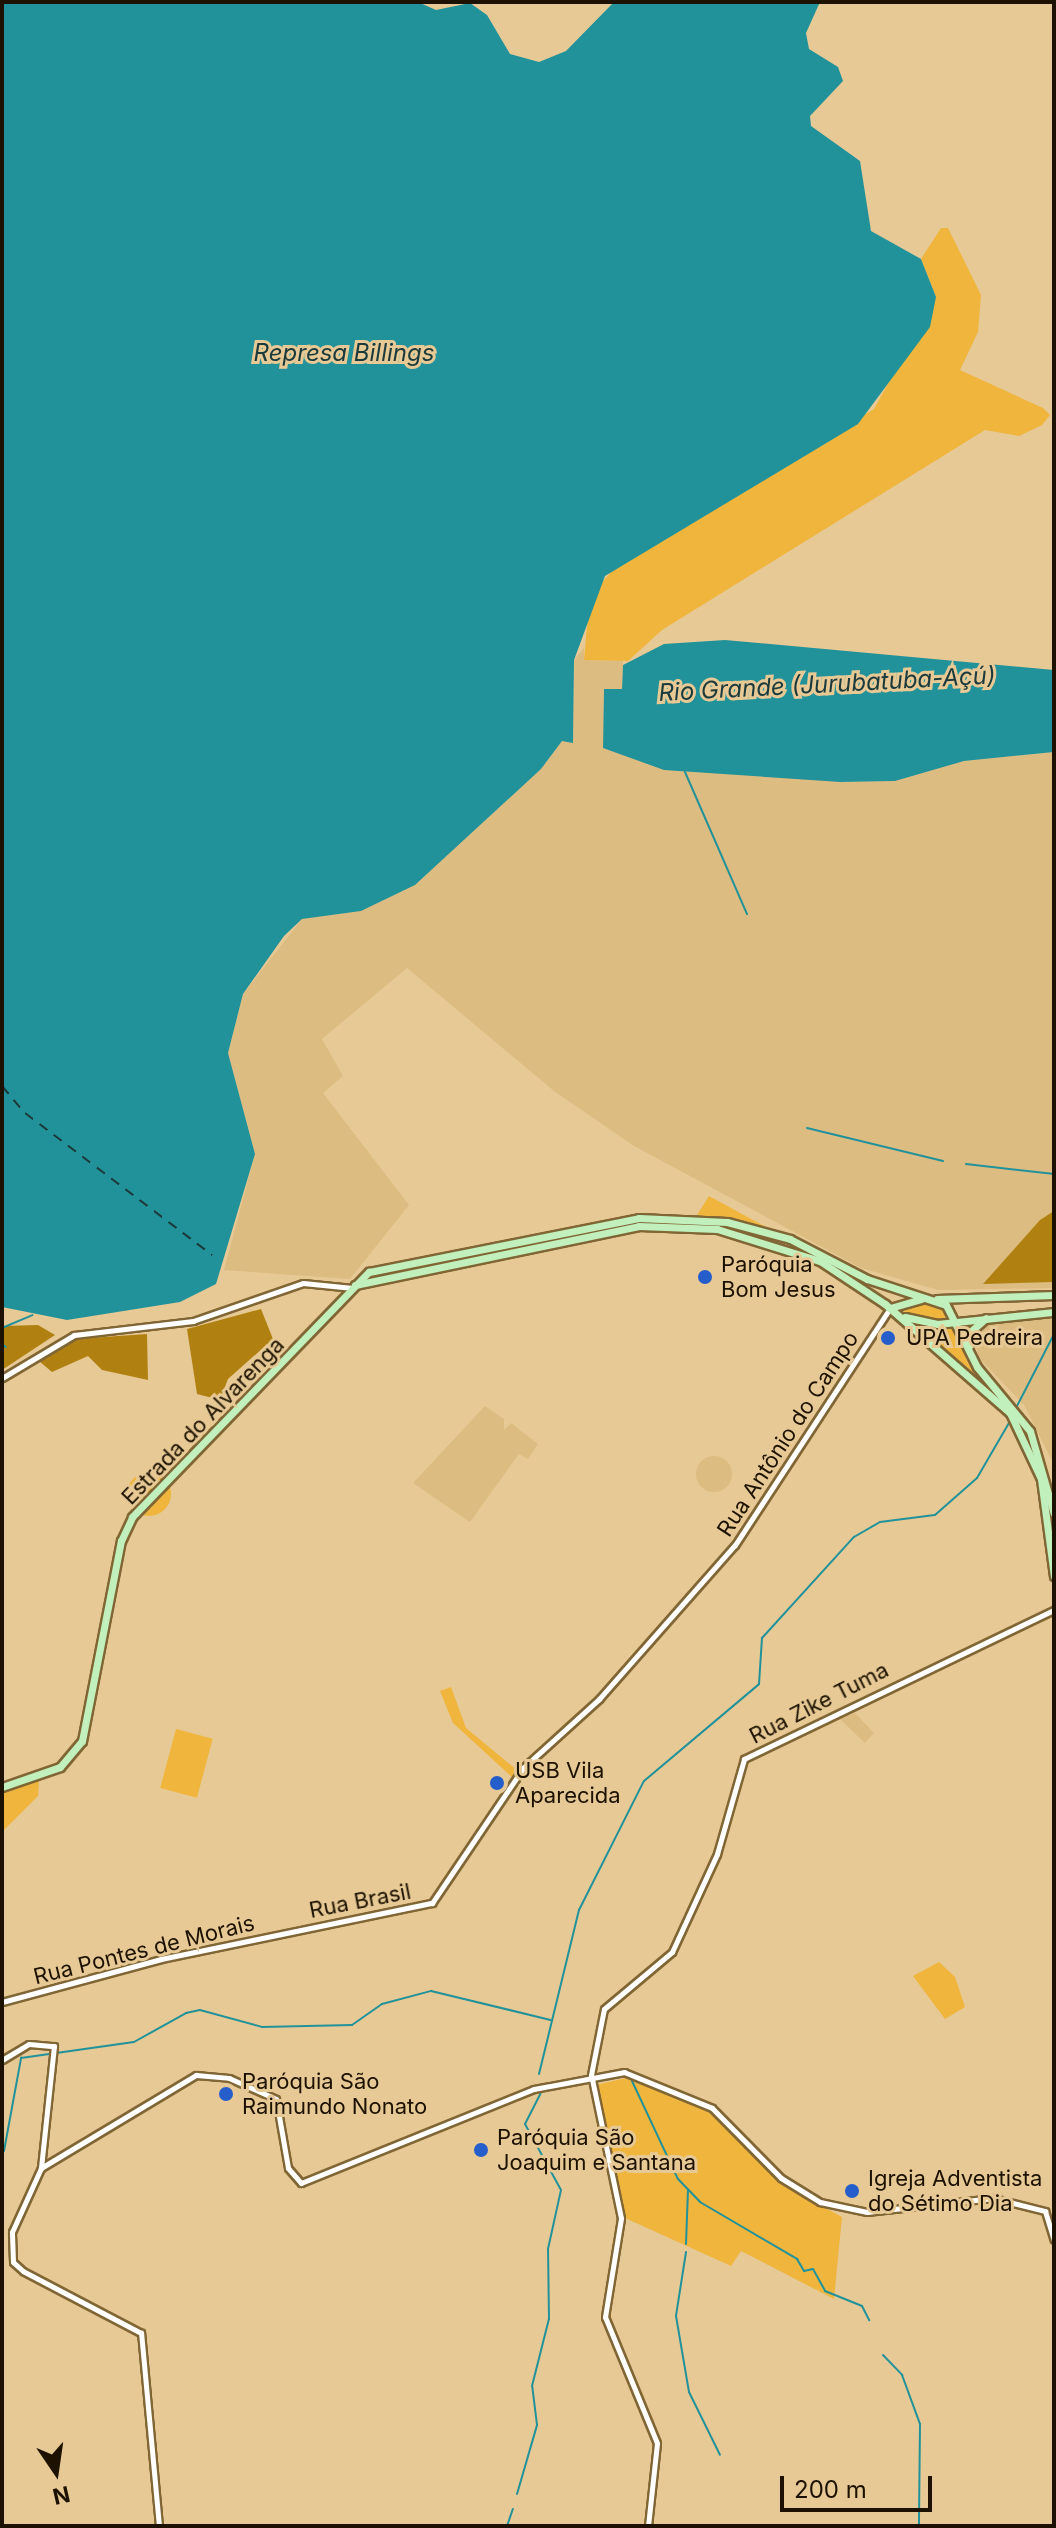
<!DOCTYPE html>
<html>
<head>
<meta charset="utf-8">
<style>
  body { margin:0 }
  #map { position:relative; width:1056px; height:2528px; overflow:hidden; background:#e7c995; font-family:Inter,sans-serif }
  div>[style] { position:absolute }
  .built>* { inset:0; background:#ddbc81 }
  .round { border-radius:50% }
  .green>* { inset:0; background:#efb53d; transform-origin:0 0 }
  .forest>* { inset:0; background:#b08111 }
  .water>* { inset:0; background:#22929a }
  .stream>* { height:2px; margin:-1px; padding:0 1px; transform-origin:1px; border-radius:1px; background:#22929a }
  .ferry>* { height:2px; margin-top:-1px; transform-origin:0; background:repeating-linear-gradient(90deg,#1a3a3c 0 10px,transparent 0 18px) }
  .roads { filter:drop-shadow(2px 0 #806634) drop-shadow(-2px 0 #806634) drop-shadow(0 2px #806634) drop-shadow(0 -2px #806634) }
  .tertiary>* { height:5px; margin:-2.5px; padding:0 2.5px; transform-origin:2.5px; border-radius:2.5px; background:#fff }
  .primary>* { height:7px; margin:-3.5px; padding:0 3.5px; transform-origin:3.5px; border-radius:3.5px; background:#c1f0bc }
  .dots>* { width:22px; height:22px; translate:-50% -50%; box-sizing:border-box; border:4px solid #e7c995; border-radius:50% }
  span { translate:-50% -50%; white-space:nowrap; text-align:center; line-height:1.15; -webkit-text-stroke:6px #e7c995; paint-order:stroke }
  .poi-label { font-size:22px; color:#1d1201 }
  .left { translate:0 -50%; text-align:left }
  .street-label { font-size:22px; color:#1d1201 }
  .water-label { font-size:24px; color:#1a3a3c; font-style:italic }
  .frame { position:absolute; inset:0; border:4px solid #1d1201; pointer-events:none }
  .north { position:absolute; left:16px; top:2432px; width:80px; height:80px; -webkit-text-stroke:6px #e7c995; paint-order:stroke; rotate:167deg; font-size:22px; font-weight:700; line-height:32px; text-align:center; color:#1d1201 }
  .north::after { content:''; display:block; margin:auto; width:28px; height:36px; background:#1d1201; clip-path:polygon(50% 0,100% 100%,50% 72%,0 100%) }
  .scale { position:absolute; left:780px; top:2476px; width:152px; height:36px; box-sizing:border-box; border:4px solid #1d1201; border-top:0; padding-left:10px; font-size:24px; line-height:28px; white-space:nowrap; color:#1d1201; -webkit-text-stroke:6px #e7c995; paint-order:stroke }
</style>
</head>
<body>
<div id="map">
  <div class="built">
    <i style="clip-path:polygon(584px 648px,584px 660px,623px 661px,622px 689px,604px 689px,603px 748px,840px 782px,895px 781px,964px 761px,1054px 752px,1054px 1288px,938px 1290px,861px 1268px,634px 1146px,554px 1091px,407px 968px,322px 1039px,343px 1076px,323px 1093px,409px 1205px,350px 1279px,224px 1270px,255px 1154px,228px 1053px,243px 994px,302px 919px,361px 911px,415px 885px,541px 769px,562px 740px,573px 742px,574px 660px)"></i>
    <i style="clip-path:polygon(1054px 1318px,1054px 1465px,1024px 1405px,980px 1359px,974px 1342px,991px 1320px)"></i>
    <i style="clip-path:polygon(485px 1406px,504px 1419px,504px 1430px,511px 1423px,538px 1444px,528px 1459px,519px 1454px,470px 1522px,413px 1483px)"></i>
    <i class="round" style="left:696px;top:1456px;width:36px;height:36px"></i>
    <i style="clip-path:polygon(855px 1713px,874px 1733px,865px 1743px,840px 1719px)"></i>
  </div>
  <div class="green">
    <i style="clip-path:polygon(941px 228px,948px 228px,981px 295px,978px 332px,960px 370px,1043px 408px,1050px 415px,1042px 425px,1019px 436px,985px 430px,662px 630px,628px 661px,584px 660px,588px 615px,599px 586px,617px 565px,874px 409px,936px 297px,921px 259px)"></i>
    <i style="clip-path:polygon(709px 1196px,777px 1233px,697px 1215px)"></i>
    <i style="clip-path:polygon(920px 1301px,946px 1310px,949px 1317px,926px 1321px,901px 1310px)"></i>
    <i style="clip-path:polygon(955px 1326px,966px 1359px,975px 1374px,926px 1333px)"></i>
    <i class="round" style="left:127px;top:1472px;width:44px;height:44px"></i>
    <i style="clip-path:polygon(451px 1687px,466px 1728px,518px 1771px,513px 1778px,453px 1723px,440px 1691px)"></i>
    <i style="left:176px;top:1729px;width:38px;height:61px;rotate:15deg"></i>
    <i style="clip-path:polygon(39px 1780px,38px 1796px,2px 1832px,2px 1792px)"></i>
    <i style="clip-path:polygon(939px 1962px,955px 1977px,965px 2007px,945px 2019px,913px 1976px)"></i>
    <i style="clip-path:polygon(626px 2078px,708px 2111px,780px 2183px,842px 2217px,834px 2299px,741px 2251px,731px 2266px,625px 2218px,596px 2085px)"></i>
  </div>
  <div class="forest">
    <i style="clip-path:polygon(1054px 1211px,1054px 1282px,983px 1284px,1040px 1220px)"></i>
    <i style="clip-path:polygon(261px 1309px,273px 1339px,228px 1379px,220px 1400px,197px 1394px,187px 1329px)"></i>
    <i style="clip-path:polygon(38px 1325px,55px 1335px,2px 1370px,2px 1326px)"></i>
    <i style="clip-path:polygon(147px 1334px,148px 1380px,102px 1370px,88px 1356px,52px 1372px,39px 1361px,74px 1339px)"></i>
  </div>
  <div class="water">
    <i style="clip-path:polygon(2px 2px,418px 2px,436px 10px,470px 3px,487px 15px,510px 54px,539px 62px,566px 51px,614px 2px,820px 2px,806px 33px,809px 49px,838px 67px,843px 81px,810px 116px,811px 126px,860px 161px,871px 231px,921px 259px,936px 297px,930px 327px,858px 424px,605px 576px,574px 660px,573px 743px,562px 741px,541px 769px,415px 885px,361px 911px,302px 919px,284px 936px,243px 994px,228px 1053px,255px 1154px,216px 1284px,180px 1302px,67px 1320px,2px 1307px)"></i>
    <i style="clip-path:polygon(725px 640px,1054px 670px,1054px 752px,964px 761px,895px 781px,840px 782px,664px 770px,603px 748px,604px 689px,622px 689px,623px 665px,664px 644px)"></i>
  </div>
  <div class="stream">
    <i style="left:685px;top:772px;width:155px;rotate:66.4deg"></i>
    <i style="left:807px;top:1128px;width:140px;rotate:13.6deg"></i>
    <i style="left:966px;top:1164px;width:89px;rotate:6.5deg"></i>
    <i style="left:2px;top:1328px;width:33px;rotate:-23deg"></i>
    <i style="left:2px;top:1344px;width:5px;rotate:37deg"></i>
    <i style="left:1016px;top:1408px;width:83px;rotate:-62.8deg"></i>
    <i style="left:539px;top:2074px;width:169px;rotate:-76.3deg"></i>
    <i style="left:579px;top:1910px;width:144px;rotate:-63.3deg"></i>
    <i style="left:644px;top:1781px;width:150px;rotate:-40.1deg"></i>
    <i style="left:759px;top:1684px;width:46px;rotate:-86.3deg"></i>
    <i style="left:762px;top:1638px;width:137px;rotate:-47.7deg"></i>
    <i style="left:854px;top:1537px;width:30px;rotate:-30deg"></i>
    <i style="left:880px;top:1522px;width:55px;rotate:-7.3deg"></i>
    <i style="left:935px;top:1515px;width:56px;rotate:-41.4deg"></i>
    <i style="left:977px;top:1478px;width:66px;rotate:-59.9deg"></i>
    <i style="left:632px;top:2081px;width:108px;rotate:64.9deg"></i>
    <i style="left:678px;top:2179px;width:32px;rotate:46deg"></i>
    <i style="left:700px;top:2202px;width:113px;rotate:30.4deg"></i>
    <i style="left:797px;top:2259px;width:14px;rotate:60deg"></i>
    <i style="left:804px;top:2271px;width:9px;rotate:-13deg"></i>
    <i style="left:813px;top:2269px;width:25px;rotate:61deg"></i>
    <i style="left:825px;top:2291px;width:40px;rotate:22deg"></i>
    <i style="left:862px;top:2306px;width:16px;rotate:63deg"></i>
    <i style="left:4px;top:2151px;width:95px;rotate:-79.6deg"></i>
    <i style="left:21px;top:2058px;width:114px;rotate:-8.1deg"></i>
    <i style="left:134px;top:2042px;width:60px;rotate:-29.1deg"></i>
    <i style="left:186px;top:2013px;width:14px;rotate:-12deg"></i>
    <i style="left:200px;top:2010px;width:64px;rotate:15.3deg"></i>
    <i style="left:262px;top:2027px;width:90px;rotate:-1.3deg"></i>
    <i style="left:352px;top:2025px;width:37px;rotate:-35deg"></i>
    <i style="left:382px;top:2004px;width:51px;rotate:-14.9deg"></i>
    <i style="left:431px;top:1991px;width:123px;rotate:13.6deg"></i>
    <i style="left:686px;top:2244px;width:54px;rotate:-87.9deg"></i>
    <i style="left:686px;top:2252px;width:65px;rotate:98.9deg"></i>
    <i style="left:676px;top:2316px;width:77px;rotate:80.3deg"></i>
    <i style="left:689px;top:2392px;width:70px;rotate:63.8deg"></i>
    <i style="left:883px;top:2355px;width:28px;rotate:46deg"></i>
    <i style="left:902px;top:2375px;width:52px;rotate:69.8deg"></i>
    <i style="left:920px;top:2424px;width:102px;rotate:90.6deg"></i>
    <i style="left:517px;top:2494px;width:72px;rotate:-73.8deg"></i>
    <i style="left:537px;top:2425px;width:39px;rotate:-97deg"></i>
    <i style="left:532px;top:2386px;width:69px;rotate:-75.8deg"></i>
    <i style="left:549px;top:2319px;width:70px;rotate:-90.8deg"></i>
    <i style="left:548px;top:2249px;width:60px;rotate:-77.6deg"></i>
    <i style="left:561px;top:2190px;width:75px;rotate:-118.6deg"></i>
    <i style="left:525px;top:2124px;width:34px;rotate:-63deg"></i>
    <i style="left:507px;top:2526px;width:18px;rotate:-71deg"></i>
  </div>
  <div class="ferry">
    <i style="left:2px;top:1086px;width:35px;rotate:50deg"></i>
    <i style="left:25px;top:1113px;width:235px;rotate:37.2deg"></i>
  </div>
  <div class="roads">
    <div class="tertiary">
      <i style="left:2px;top:1378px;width:84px;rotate:-30.8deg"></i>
      <i style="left:74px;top:1335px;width:120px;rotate:-6.7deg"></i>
      <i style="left:193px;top:1321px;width:116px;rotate:-19.1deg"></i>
      <i style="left:303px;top:1283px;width:50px;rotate:5.7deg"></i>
      <i style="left:2px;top:2002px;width:165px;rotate:-15.1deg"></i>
      <i style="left:161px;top:1959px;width:277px;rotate:-11.7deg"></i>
      <i style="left:432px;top:1903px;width:163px;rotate:-56deg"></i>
      <i style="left:523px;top:1768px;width:103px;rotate:-42.2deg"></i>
      <i style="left:599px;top:1699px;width:205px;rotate:-48.6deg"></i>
      <i style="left:735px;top:1545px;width:283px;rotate:-56.8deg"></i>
      <i style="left:2px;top:2060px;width:31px;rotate:-31deg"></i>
      <i style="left:29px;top:2044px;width:25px;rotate:5deg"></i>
      <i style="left:54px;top:2046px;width:123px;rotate:96.1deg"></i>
      <i style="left:159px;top:2526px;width:194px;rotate:-95.3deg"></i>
      <i style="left:141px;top:2333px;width:133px;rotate:-152.3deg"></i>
      <i style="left:23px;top:2271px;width:13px;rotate:-138deg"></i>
      <i style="left:13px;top:2262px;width:30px;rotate:-92deg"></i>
      <i style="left:12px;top:2232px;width:70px;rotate:-65.6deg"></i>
      <i style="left:41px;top:2168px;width:181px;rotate:-31deg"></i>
      <i style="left:196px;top:2075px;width:33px;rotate:5deg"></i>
      <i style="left:229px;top:2078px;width:51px;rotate:24.1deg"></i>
      <i style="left:276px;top:2099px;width:70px;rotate:80.1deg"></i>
      <i style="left:288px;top:2168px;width:20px;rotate:49deg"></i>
      <i style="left:301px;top:2183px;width:251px;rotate:-22deg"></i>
      <i style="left:534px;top:2089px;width:92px;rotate:-10.7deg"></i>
      <i style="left:624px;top:2072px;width:95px;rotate:22.2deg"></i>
      <i style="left:712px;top:2108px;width:98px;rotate:45.4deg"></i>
      <i style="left:781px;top:2178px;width:46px;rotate:31.6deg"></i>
      <i style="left:820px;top:2202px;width:48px;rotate:12deg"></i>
      <i style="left:867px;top:2212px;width:127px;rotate:-6.3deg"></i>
      <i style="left:993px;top:2198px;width:54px;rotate:14deg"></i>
      <i style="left:1045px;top:2211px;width:30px;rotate:73deg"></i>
      <i style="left:648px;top:2526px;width:83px;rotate:-83.8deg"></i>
      <i style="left:657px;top:2443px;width:136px;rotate:-112.4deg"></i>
      <i style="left:605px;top:2317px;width:100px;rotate:-80.8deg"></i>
      <i style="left:621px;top:2218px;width:146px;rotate:-101.8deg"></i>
      <i style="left:591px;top:2075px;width:67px;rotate:-78.9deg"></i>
      <i style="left:604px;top:2009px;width:89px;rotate:-40deg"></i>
      <i style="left:672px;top:1952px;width:108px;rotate:-65.3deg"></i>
      <i style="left:717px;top:1854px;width:99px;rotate:-74.1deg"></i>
      <i style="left:744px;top:1759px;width:344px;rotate:-25.7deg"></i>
    </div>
    <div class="primary">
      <i style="left:355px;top:1285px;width:290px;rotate:-11.7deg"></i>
      <i style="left:639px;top:1226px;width:78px;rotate:2.2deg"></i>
      <i style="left:717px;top:1229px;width:108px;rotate:17.3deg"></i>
      <i style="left:820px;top:1261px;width:78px;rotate:33.5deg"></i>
      <i style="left:885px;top:1304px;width:166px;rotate:41.1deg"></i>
      <i style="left:1010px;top:1413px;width:73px;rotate:64.8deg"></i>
      <i style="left:1041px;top:1479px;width:98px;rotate:82.4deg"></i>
      <i style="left:937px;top:1299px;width:117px;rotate:-2deg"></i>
      <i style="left:890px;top:1308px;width:32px;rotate:-16deg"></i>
      <i style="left:905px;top:1317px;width:33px;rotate:12deg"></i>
      <i style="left:937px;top:1324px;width:118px;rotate:-5.9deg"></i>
      <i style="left:969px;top:1346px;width:14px;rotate:-86deg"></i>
      <i style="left:970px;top:1332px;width:21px;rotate:-41deg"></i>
      <i style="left:2px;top:1787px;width:61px;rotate:-19deg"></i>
      <i style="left:60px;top:1767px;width:34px;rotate:-50deg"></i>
      <i style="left:82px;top:1741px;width:204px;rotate:-79deg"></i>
      <i style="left:121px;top:1541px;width:26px;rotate:-65deg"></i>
      <i style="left:132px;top:1517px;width:341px;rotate:-46deg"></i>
      <i style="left:369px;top:1272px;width:275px;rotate:-11.3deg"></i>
      <i style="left:639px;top:1218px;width:88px;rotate:2.6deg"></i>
      <i style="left:727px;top:1222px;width:65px;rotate:15.1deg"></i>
      <i style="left:790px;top:1239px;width:87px;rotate:27.5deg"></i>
      <i style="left:867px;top:1279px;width:83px;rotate:18.2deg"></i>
      <i style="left:946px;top:1305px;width:69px;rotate:63.4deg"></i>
      <i style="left:977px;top:1367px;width:83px;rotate:50.4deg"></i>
      <i style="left:1030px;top:1431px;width:86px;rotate:73.9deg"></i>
    </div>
  </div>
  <div class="dots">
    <i style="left:705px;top:1277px;background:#255dcb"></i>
    <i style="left:888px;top:1338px;background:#255dcb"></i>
    <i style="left:497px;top:1783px;background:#255dcb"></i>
    <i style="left:226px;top:2094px;background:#255dcb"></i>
    <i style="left:481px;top:2150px;background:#255dcb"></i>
    <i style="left:852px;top:2191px;background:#255dcb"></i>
  </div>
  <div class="poi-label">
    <span class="left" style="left:721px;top:1277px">Paróquia<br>Bom Jesus</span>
    <span class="left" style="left:906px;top:1338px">UPA Pedreira</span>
    <span class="left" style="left:515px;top:1783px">USB Vila<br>Aparecida</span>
    <span class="left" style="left:242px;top:2094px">Paróquia São<br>Raimundo Nonato</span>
    <span class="left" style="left:497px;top:2150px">Paróquia São<br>Joaquim e Santana</span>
    <span class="left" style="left:868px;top:2191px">Igreja Adventista<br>do Sétimo Dia</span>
  </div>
  <div class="street-label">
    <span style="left:203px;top:1421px;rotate:-46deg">Estrada do Alvarenga</span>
    <span style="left:788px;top:1434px;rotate:-57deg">Rua Antônio do Campo</span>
    <span style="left:819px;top:1703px;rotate:-27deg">Rua Zike Tuma</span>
    <span style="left:360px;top:1901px;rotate:-11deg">Rua Brasil</span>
    <span style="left:144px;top:1950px;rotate:-14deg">Rua Pontes de Morais</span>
  </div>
  <div class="water-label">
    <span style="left:344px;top:353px">Represa Billings</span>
    <span style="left:827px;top:684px;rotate:-3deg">Rio Grande (Jurubatuba-Açú)</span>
  </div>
  <div class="frame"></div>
  <div class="north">N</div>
  <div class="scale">200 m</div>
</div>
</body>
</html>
